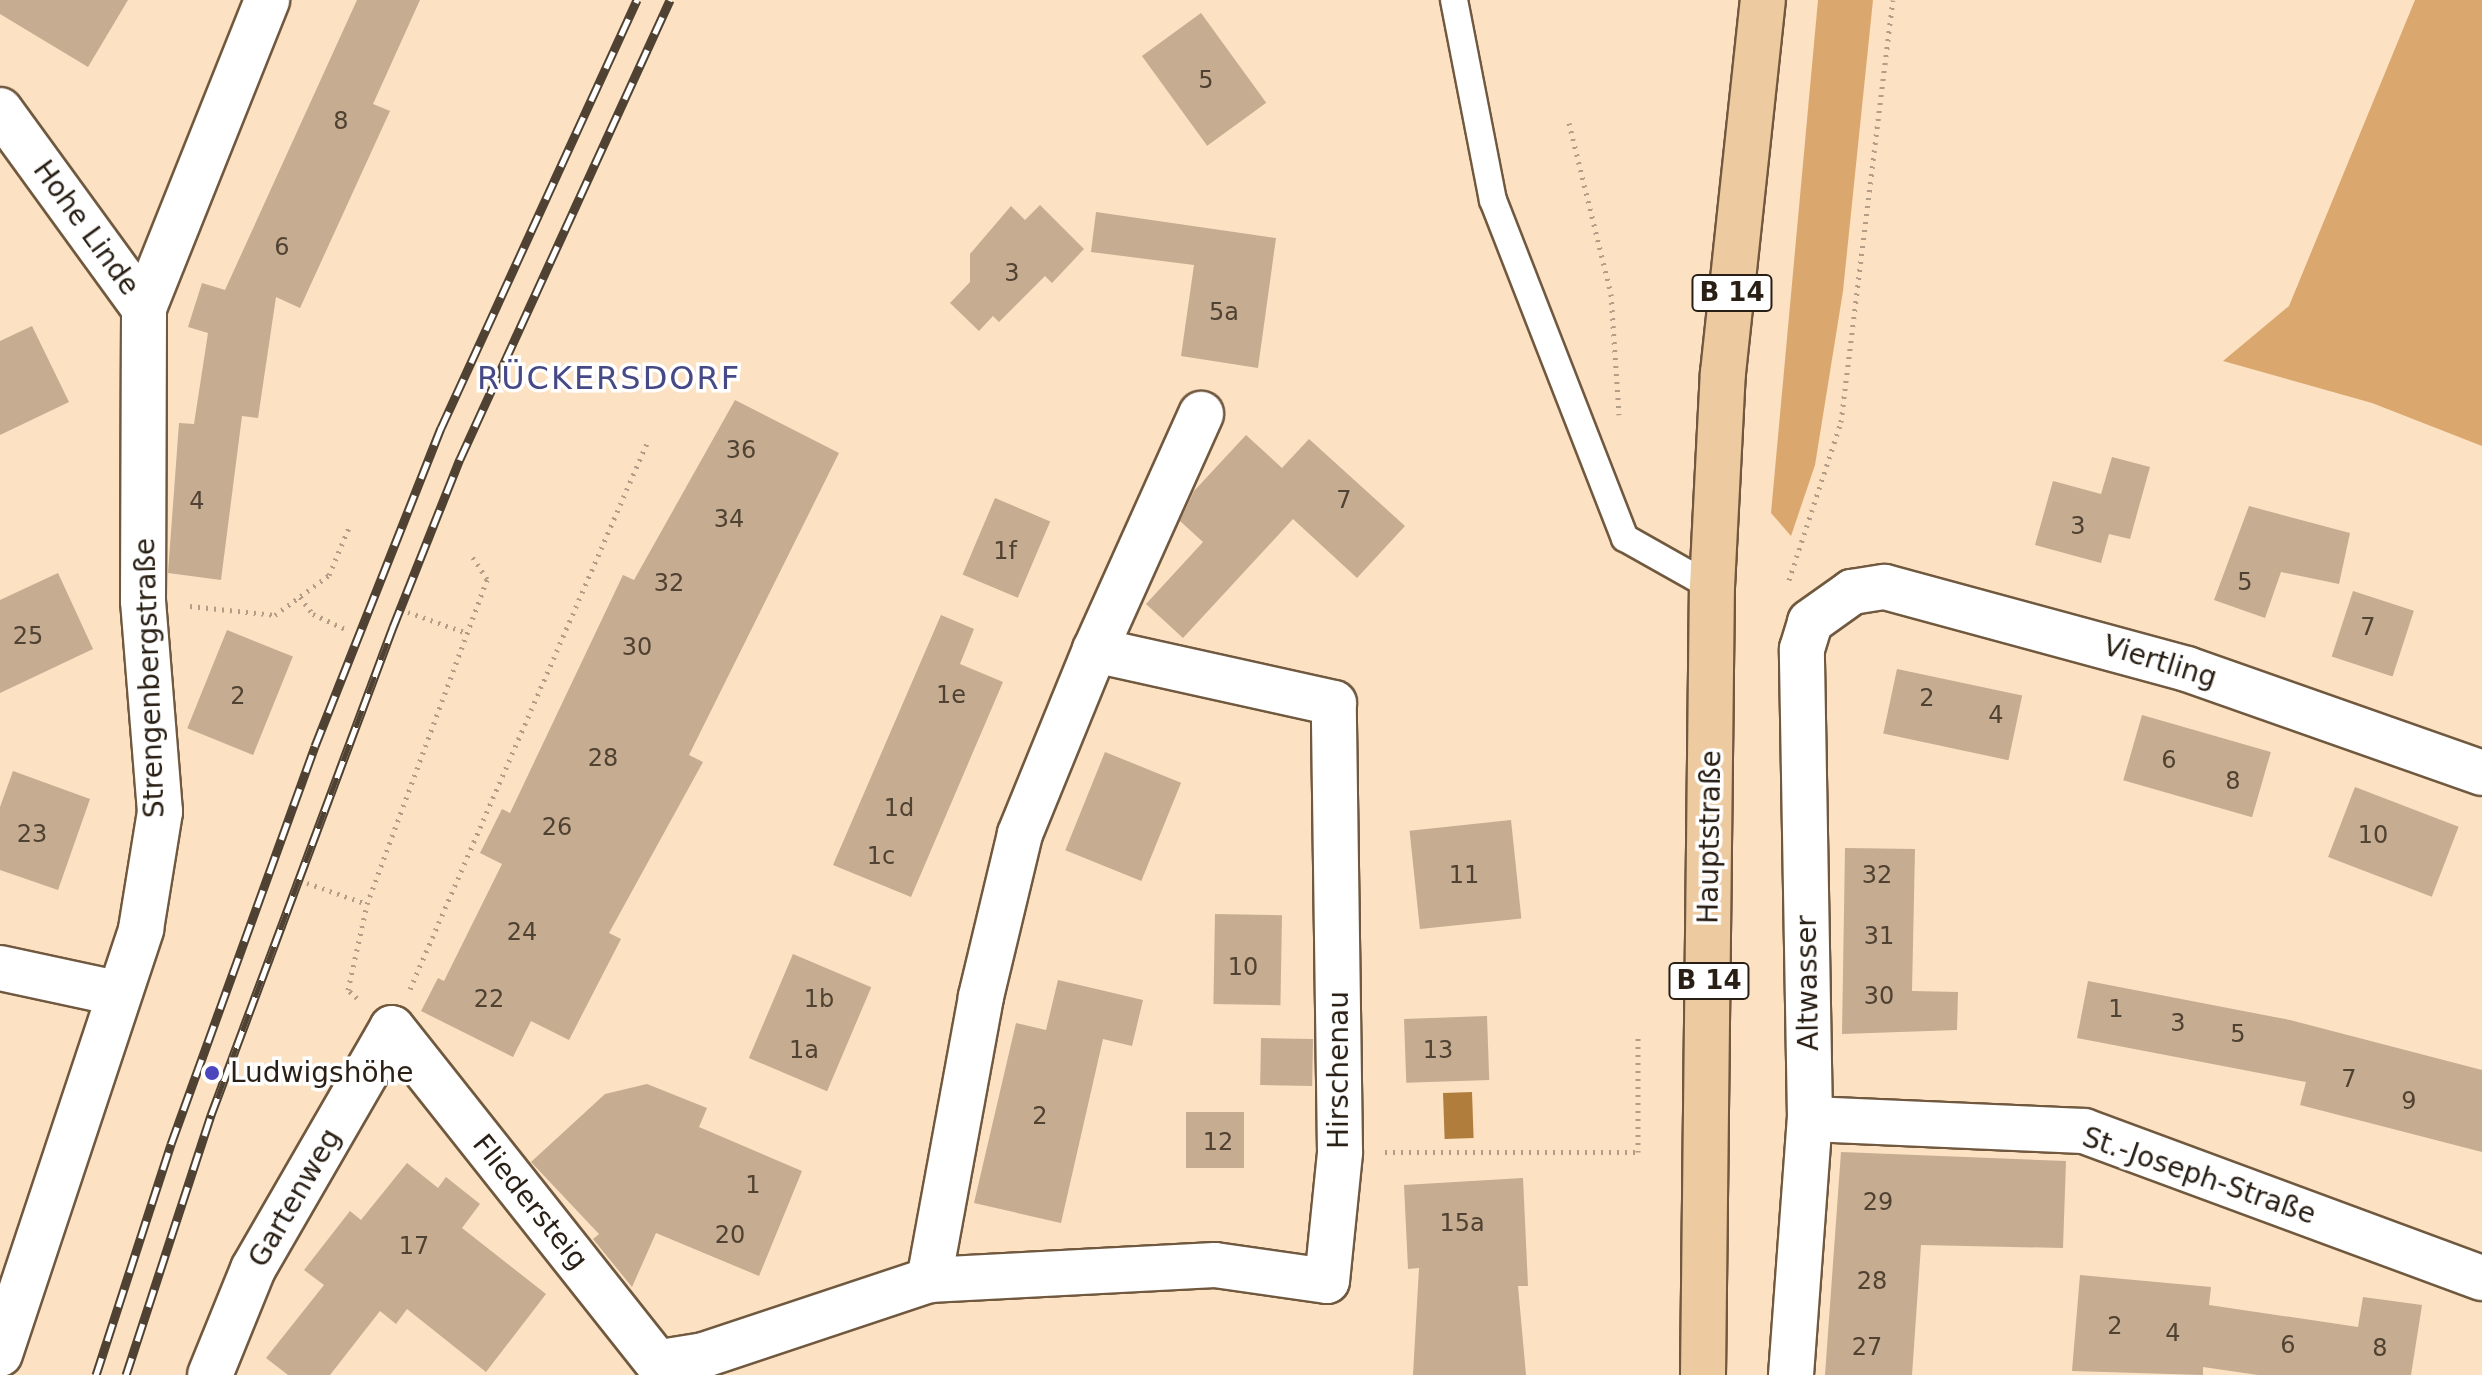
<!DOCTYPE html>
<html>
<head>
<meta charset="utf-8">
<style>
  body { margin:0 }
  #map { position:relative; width:2482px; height:1375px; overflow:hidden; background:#fce1c3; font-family:"DejaVu Sans",sans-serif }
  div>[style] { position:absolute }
  .green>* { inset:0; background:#daa86e }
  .water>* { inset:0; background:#b17d3d; transform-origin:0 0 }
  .building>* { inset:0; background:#c6ac90; transform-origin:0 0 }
  .path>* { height:5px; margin-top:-2.5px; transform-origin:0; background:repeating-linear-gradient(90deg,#b29d86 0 2px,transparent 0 8px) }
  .roads { filter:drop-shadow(2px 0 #70593f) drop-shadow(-2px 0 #70593f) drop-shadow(0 2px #70593f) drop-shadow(0 -2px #70593f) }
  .lane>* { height:26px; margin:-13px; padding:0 13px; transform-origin:13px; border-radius:13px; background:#fff }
  .street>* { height:44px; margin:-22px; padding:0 22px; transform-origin:22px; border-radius:22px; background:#fff }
  .primary>* { height:44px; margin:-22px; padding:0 22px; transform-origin:22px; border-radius:22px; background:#edcaa0 }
  .rail>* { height:9px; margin-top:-4.5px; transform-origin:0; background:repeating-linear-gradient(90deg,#fff 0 18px,#4f4233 0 36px); box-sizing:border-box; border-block:2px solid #4f4233 }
  .dots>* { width:22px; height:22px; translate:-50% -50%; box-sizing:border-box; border:4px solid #fff; border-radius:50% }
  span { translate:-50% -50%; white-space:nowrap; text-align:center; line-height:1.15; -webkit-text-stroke:7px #fff; paint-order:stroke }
  .number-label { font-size:24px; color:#504233 }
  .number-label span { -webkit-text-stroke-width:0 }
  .shield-label span { padding:2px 6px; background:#fff; border:2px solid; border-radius:6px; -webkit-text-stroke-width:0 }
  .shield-label { font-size:26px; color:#291f14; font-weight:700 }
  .street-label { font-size:28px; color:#291f14 }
  .poi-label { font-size:28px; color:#291f14 }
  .left { translate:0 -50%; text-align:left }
  .quarter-label { font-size:32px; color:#464986; letter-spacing:2px }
</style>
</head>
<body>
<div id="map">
  <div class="green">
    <i style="clip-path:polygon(1818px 0,1873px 0,1843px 291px,1815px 465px,1791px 536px,1771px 513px)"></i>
    <i style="clip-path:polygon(2415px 0,2482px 0,2482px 446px,2372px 403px,2223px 361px,2289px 306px)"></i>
  </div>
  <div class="water">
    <i style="left:1472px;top:1092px;width:46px;height:29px;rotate:88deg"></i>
  </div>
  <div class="building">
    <i style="clip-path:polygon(0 0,128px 0,88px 67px,0 14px)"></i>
    <i style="clip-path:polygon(357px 0,420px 0,373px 104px,390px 111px,300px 308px,276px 297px,258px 418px,242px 416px,221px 580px,168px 573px,179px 423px,194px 424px,208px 333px,188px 327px,202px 283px,225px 290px)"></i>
    <i style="left:1201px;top:13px;width:111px;height:73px;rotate:54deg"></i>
    <i style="clip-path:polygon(1040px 205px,1084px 249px,1052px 283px,1045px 276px,999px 322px,993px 316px,979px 331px,950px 303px,970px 282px,970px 254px,1011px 206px,1025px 220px)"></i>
    <i style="clip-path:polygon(1096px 212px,1276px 238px,1258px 368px,1181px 356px,1194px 265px,1091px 252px)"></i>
    <i style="clip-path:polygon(32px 326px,69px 402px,0 435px,0 341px)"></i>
    <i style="clip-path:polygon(735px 400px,839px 453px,689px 755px,703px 762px,609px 933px,621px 939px,569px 1040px,531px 1021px,513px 1057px,421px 1011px,438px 978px,444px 981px,502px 864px,480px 853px,502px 809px,510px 813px,623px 575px,634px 580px)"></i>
    <i style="clip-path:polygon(1246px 435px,1282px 468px,1309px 439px,1405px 526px,1357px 578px,1293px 519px,1183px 638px,1146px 604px,1203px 542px,1180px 521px,1194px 491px)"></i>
    <i style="clip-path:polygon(2112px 457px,2150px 467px,2130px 539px,2109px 534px,2101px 563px,2035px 545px,2053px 481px,2101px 494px)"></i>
    <i style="left:995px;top:498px;width:60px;height:83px;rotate:23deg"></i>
    <i style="clip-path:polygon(2249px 506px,2350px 533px,2339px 584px,2281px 572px,2265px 618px,2214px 600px)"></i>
    <i style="clip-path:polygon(58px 573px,93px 649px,0 693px,0 600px)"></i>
    <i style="left:2353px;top:591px;width:64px;height:69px;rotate:18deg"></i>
    <i style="clip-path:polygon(941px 615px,974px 629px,960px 664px,1003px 682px,911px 897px,833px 865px)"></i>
    <i style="left:227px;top:630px;width:71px;height:106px;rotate:22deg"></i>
    <i style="left:1897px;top:669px;width:128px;height:66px;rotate:12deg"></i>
    <i style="left:2142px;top:715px;width:134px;height:68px;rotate:16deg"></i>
    <i style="left:1105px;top:752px;width:82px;height:106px;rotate:22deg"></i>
    <i style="clip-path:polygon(13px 771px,90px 799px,58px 890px,0 870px,0 807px)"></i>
    <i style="left:2355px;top:787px;width:111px;height:75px;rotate:21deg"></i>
    <i style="left:1511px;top:820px;width:99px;height:102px;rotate:84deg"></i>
    <i style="clip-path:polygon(1845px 848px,1915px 849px,1912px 991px,1958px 992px,1957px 1030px,1842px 1034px)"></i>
    <i style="left:1215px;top:914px;width:67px;height:90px;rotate:1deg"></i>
    <i style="left:793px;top:954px;width:85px;height:113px;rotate:23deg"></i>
    <i style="clip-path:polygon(1058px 980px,1143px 1000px,1132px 1046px,1103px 1039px,1061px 1223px,974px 1203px,1016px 1023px,1046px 1030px)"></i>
    <i style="clip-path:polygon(2088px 981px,2290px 1020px,2482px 1070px,2482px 1152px,2300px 1105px,2306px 1082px,2077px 1038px)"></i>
    <i style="left:1487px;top:1016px;width:64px;height:83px;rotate:88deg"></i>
    <i style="left:1261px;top:1038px;width:52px;height:47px;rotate:1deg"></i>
    <i style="clip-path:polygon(647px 1084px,707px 1108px,699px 1127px,802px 1171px,759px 1276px,656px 1233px,632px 1287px,593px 1239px,599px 1234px,531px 1162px,605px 1094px)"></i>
    <i style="left:1186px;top:1112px;width:58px;height:56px"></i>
    <i style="clip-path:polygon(1841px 1152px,2066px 1161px,2063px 1248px,1921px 1245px,1912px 1375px,1825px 1375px)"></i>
    <i style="clip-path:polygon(407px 1163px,438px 1188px,446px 1177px,480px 1204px,462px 1228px,546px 1294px,486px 1372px,407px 1309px,396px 1324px,380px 1311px,330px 1375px,288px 1375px,266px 1358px,324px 1285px,304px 1270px,350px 1211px,361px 1220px)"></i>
    <i style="clip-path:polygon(1523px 1178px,1528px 1286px,1518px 1286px,1526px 1375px,1413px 1375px,1419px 1268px,1408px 1269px,1404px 1185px)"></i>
    <i style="clip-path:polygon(2080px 1275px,2211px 1287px,2209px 1305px,2358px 1327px,2363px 1297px,2422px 1305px,2411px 1375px,2258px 1375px,2203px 1367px,2203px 1375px,2072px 1371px)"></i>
  </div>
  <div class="path">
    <i style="left:1569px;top:123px;width:176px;rotate:76.2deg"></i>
    <i style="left:1611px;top:294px;width:121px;rotate:86.2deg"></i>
    <i style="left:1789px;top:580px;width:166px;rotate:-71.8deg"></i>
    <i style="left:1841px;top:422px;width:425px;rotate:-83deg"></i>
    <i style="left:300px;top:597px;width:21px;rotate:53deg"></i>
    <i style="left:313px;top:614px;width:38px;rotate:25deg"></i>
    <i style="left:190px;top:606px;width:85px;rotate:6deg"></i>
    <i style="left:275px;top:615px;width:67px;rotate:-36.5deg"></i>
    <i style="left:329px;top:575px;width:54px;rotate:-67.2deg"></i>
    <i style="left:408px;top:612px;width:63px;rotate:19.6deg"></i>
    <i style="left:307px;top:883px;width:64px;rotate:19.3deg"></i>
    <i style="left:410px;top:989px;width:595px;rotate:-66.54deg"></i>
    <i style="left:357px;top:998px;width:12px;rotate:-138deg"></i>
    <i style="left:348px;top:990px;width:88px;rotate:-77.5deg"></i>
    <i style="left:367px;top:904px;width:346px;rotate:-69.7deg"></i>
    <i style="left:487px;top:579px;width:27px;rotate:-123deg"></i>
    <i style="left:1385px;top:1152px;width:253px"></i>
    <i style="left:1638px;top:1152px;width:114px;rotate:-90deg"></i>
  </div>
  <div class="roads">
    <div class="lane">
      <i style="left:1454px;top:0;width:204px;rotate:79deg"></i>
      <i style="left:1493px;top:200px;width:363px;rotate:68.7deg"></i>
      <i style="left:1625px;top:538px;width:100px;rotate:29.4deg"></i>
    </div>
    <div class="street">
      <i style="left:0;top:110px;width:245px;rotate:54deg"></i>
      <i style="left:1095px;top:650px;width:259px;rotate:-65.8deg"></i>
      <i style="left:0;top:968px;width:120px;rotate:12.1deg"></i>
      <i style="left:1810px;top:1119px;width:274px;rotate:2.5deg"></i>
      <i style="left:2084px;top:1131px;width:424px;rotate:20.3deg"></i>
      <i style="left:0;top:1354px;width:448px;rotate:-71.6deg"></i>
      <i style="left:141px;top:929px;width:119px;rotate:-80.8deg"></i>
      <i style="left:160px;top:812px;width:212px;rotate:-94.6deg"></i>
      <i style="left:143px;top:601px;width:293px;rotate:-89.8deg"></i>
      <i style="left:144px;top:308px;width:332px;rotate:-68.2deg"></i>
      <i style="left:661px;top:1362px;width:44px;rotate:-9.2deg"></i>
      <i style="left:704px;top:1355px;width:237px;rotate:-18.4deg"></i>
      <i style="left:929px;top:1280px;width:286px;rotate:-3deg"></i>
      <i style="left:1215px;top:1265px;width:113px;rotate:8.1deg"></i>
      <i style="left:1327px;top:1281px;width:130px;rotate:-84.2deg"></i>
      <i style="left:1340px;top:1152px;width:449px;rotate:-90.8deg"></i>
      <i style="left:1334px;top:703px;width:245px;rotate:-167.5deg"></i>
      <i style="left:1095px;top:650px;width:199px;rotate:112.2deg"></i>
      <i style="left:1020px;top:834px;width:168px;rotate:103.5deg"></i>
      <i style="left:981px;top:997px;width:288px;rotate:100.4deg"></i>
      <i style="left:210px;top:1375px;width:114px;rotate:-67.9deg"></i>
      <i style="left:253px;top:1269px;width:278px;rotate:-60deg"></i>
      <i style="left:392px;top:1028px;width:443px;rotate:51.6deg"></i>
      <i style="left:1791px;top:1375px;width:257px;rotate:-85.8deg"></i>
      <i style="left:1810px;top:1119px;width:470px;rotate:-91deg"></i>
      <i style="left:1802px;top:649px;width:28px;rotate:-73deg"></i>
      <i style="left:1810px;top:622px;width:52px;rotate:-35.5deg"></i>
      <i style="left:1852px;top:592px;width:33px;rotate:-9deg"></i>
      <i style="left:1885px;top:587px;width:313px;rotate:15.2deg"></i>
      <i style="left:2187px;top:669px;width:313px;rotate:19.4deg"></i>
    </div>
    <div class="primary">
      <i style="left:1703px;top:1375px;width:788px;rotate:-89.35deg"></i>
      <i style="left:1712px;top:587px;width:214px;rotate:-87.1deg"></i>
      <i style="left:1723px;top:373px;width:375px;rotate:-83.9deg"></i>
    </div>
  </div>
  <div class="rail">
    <i style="left:96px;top:1375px;width:243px;rotate:-72deg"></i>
    <i style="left:171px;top:1144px;width:423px;rotate:-70.1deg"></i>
    <i style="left:315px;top:746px;width:342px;rotate:-68.4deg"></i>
    <i style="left:441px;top:428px;width:471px;rotate:-65.4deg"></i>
    <i style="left:126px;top:1375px;width:274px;rotate:-71.9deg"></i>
    <i style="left:211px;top:1115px;width:521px;rotate:-69.55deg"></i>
    <i style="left:393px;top:627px;width:181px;rotate:-68.3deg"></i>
    <i style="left:460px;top:459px;width:505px;rotate:-65.42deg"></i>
  </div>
  <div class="dots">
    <i style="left:212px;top:1073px;background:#4d47be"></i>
  </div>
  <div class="number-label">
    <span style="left:1206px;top:81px">5</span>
    <span style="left:341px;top:122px">8</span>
    <span style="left:282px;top:248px">6</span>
    <span style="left:1012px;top:274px">3</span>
    <span style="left:1224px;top:313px">5a</span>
    <span style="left:741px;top:451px">36</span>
    <span style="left:1344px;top:501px">7</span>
    <span style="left:197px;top:502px">4</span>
    <span style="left:729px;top:520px">34</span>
    <span style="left:2078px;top:527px">3</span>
    <span style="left:1005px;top:552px">1f</span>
    <span style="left:2245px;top:583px">5</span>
    <span style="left:669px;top:584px">32</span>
    <span style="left:2368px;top:628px">7</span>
    <span style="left:28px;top:637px">25</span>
    <span style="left:637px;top:648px">30</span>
    <span style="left:951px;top:696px">1e</span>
    <span style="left:238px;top:697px">2</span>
    <span style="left:1927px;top:699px">2</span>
    <span style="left:1996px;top:716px">4</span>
    <span style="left:603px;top:759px">28</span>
    <span style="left:2169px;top:761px">6</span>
    <span style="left:2233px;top:782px">8</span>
    <span style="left:899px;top:809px">1d</span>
    <span style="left:557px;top:828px">26</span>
    <span style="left:32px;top:835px">23</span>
    <span style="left:2373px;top:836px">10</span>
    <span style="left:881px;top:857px">1c</span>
    <span style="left:1464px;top:876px">11</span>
    <span style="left:1877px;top:876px">32</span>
    <span style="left:522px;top:933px">24</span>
    <span style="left:1879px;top:937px">31</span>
    <span style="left:1243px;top:968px">10</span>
    <span style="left:1879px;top:997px">30</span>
    <span style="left:489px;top:1000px">22</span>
    <span style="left:819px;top:1000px">1b</span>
    <span style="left:2116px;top:1010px">1</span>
    <span style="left:2178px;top:1024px">3</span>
    <span style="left:2238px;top:1035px">5</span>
    <span style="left:804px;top:1051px">1a</span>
    <span style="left:1438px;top:1051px">13</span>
    <span style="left:2349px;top:1080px">7</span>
    <span style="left:2409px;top:1102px">9</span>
    <span style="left:1040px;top:1117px">2</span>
    <span style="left:1218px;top:1143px">12</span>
    <span style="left:753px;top:1186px">1</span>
    <span style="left:1878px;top:1203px">29</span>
    <span style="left:1462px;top:1224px">15a</span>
    <span style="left:730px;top:1236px">20</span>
    <span style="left:414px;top:1247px">17</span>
    <span style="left:1872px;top:1282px">28</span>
    <span style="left:2115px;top:1327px">2</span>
    <span style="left:2173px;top:1334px">4</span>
    <span style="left:2288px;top:1346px">6</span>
    <span style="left:1867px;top:1348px">27</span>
    <span style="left:2380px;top:1349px">8</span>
  </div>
  <div class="shield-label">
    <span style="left:1732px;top:293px">B 14</span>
    <span style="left:1709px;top:981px">B 14</span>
  </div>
  <div class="street-label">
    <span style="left:86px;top:228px;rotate:54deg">Hohe Linde</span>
    <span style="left:2160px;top:662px;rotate:17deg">Viertling</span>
    <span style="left:150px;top:678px;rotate:-92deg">Strengenbergstraße</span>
    <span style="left:1710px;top:837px;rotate:-89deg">Hauptstraße</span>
    <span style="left:1808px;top:983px;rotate:-91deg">Altwasser</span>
    <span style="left:1339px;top:1070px;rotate:-90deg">Hirschenau</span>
    <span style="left:2199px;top:1176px;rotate:19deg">St.-Joseph-Straße</span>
    <span style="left:295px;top:1198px;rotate:-60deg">Gartenweg</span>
    <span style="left:530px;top:1202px;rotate:51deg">Fliedersteig</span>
  </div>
  <div class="poi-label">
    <span class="left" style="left:230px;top:1073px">Ludwigshöhe</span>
  </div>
  <div class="quarter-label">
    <span style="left:609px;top:378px">RÜCKERSDORF</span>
  </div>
</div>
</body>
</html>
